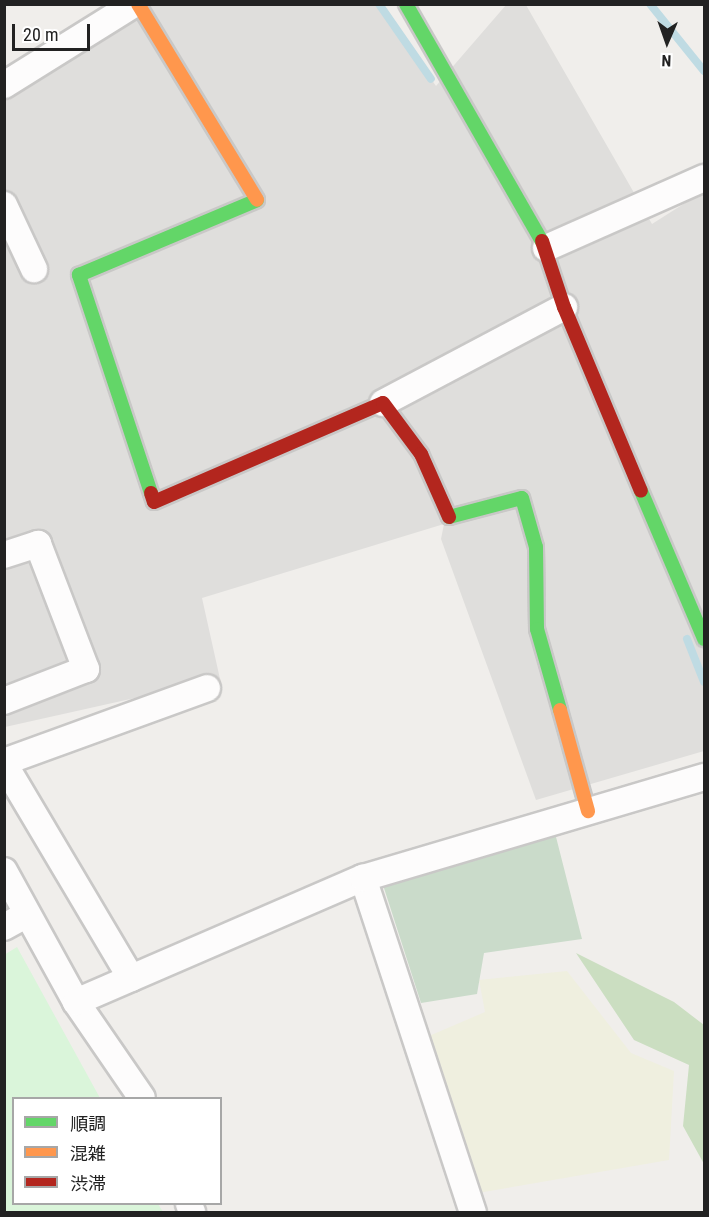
<!DOCTYPE html>
<html>
<head>
<meta charset="utf-8">
<style>
  body { margin:0 }
  #map { position:relative; width:709px; height:1217px; overflow:hidden; background:#f0eeeb; font-family:"Roboto Condensed","Noto Sans JP",sans-serif }
  div>[style] { position:absolute }
  .residential>* { inset:0; background:#dfdedc }
  .farmland>* { inset:0; background:#efefdf }
  .forest>* { inset:0; background:#cbdec1 }
  .cemetery>* { inset:0; background:#cadbca }
  .park>* { inset:0; background:#daf5da }
  .stream>* { height:8px; margin:-4px; padding:0 4px; transform-origin:4px; border-radius:4px; background:#bfdbe3 }
  .roads { filter:drop-shadow(2px 0 #c9c8c7) drop-shadow(-2px 0 #c9c8c7) drop-shadow(0 2px #c9c8c7) drop-shadow(0 -2px #c9c8c7) }
  .street>* { height:26px; margin:-13px; padding:0 13px; transform-origin:13px; border-radius:13px; background:#fdfcfc }
  .fast>* { height:14px; margin:-7px; padding:0 7px; transform-origin:7px; border-radius:7px; background:#63d668 }
  .slow>* { height:14px; margin:-7px; padding:0 7px; transform-origin:7px; border-radius:7px; background:#ff974d }
  .jam>* { height:14px; margin:-7px; padding:0 7px; transform-origin:7px; border-radius:7px; background:#b3261e }
  span { translate:-50% -50%; white-space:nowrap; text-align:center; line-height:1.15; -webkit-text-stroke:6px #fff; paint-order:stroke }
  .frame { position:absolute; inset:0; border:6px solid #222; pointer-events:none }
  .legend { position:absolute; left:12px; top:1097px; width:210px; height:108px; box-sizing:border-box; background:#fff; border:2px solid #a7a7a7; margin:0; padding:8px 10px; list-style:none; font-size:18px; color:#222 }
  .legend li { display:flex; align-items:center; gap:12px; height:30px }
  .legend b { width:30px; border:2px solid #a7a7a7 }
  .north { position:absolute; left:637px; top:12px; width:60px; height:60px; -webkit-text-stroke:4px #fff; paint-order:stroke; rotate:182deg; font-size:16px; font-weight:700; line-height:24px; text-align:center; color:#222 }
  .north::after { content:''; display:block; margin:auto; width:21px; height:27px; background:#222; clip-path:polygon(50% 0,100% 100%,50% 72%,0 100%) }
  .scale { position:absolute; left:12px; top:24px; width:78px; height:27px; box-sizing:border-box; border:3px solid #222; border-top:0; padding-left:8px; font-size:18px; line-height:21px; white-space:nowrap; color:#222; -webkit-text-stroke:4px #fff; paint-order:stroke }
</style>
</head>
<body>
<div id="map">
  <div class="residential">
    <i style="clip-path:polygon(379px 4px,436px 86px,506px 5px,526px 5px,652px 224px,704px 191px,704px 751px,536px 800px,441px 539px,444px 524px,202px 598px,220px 679px,5px 727px,5px 76px,144px 5px)"></i>
  </div>
  <div class="farmland">
    <i style="clip-path:polygon(567px 971px,631px 1053px,674px 1071px,669px 1160px,478px 1193px,429px 1036px,485px 1012px,479px 980px)"></i>
  </div>
  <div class="forest">
    <i style="clip-path:polygon(576px 953px,674px 1002px,704px 1025px,704px 1164px,683px 1126px,689px 1065px,634px 1040px)"></i>
  </div>
  <div class="cemetery">
    <i style="clip-path:polygon(555px 833px,582px 939px,484px 953px,477px 994px,421px 1003px,383px 885px)"></i>
  </div>
  <div class="park">
    <i style="clip-path:polygon(17px 947px,100px 1098px,14px 1098px,14px 1204px,158px 1204px,163px 1212px,5px 1212px,4px 955px)"></i>
  </div>
  <div class="stream">
    <i style="left:379px;top:4px;width:91px;rotate:55.3deg"></i>
    <i style="left:650px;top:4px;width:86px;rotate:51.1deg"></i>
    <i style="left:687px;top:639px;width:46px;rotate:68.4deg"></i>
  </div>
  <div class="roads">
    <div class="street">
      <i style="left:4px;top:85px;width:153px;rotate:-31.9deg"></i>
      <i style="left:4px;top:205px;width:71px;rotate:64.9deg"></i>
      <i style="left:546px;top:248px;width:173px;rotate:-23.9deg"></i>
      <i style="left:383px;top:403px;width:205px;rotate:-27.9deg"></i>
      <i style="left:4px;top:555px;width:36px;rotate:-18deg"></i>
      <i style="left:38px;top:544px;width:134px;rotate:69deg"></i>
      <i style="left:86px;top:669px;width:88px;rotate:158.7deg"></i>
      <i style="left:4px;top:762px;width:216px;rotate:-20deg"></i>
      <i style="left:4px;top:764px;width:249px;rotate:59.3deg"></i>
      <i style="left:4px;top:871px;width:149px;rotate:61.2deg"></i>
      <i style="left:76px;top:1002px;width:116px;rotate:55.5deg"></i>
      <i style="left:363px;top:878px;width:352px;rotate:71.8deg"></i>
      <i style="left:4px;top:927px;width:25px;rotate:-29deg"></i>
      <i style="left:76px;top:1002px;width:313px;rotate:-23.4deg"></i>
      <i style="left:363px;top:878px;width:356px;rotate:-16.5deg"></i>
      <i style="left:189px;top:1204px;width:9px;rotate:69deg"></i>
    </div>
    <div class="fast">
      <i style="left:406px;top:4px;width:273px;rotate:60.2deg"></i>
      <i style="left:641px;top:491px;width:161px;rotate:66.9deg"></i>
      <i style="left:151px;top:493px;width:230px;rotate:-108.3deg"></i>
      <i style="left:79px;top:275px;width:193px;rotate:-22.8deg"></i>
      <i style="left:449px;top:517px;width:75px;rotate:-14.6deg"></i>
      <i style="left:522px;top:498px;width:51px;rotate:74.1deg"></i>
      <i style="left:536px;top:547px;width:82px;rotate:89.3deg"></i>
      <i style="left:537px;top:629px;width:84px;rotate:74.1deg"></i>
    </div>
    <div class="slow">
      <i style="left:138px;top:4px;width:229px;rotate:58.7deg"></i>
      <i style="left:560px;top:710px;width:105px;rotate:74.5deg"></i>
    </div>
    <div class="jam">
      <i style="left:542px;top:241px;width:70px;rotate:71.6deg"></i>
      <i style="left:564px;top:307px;width:199px;rotate:67.3deg"></i>
      <i style="left:151px;top:493px;width:9px;rotate:72deg"></i>
      <i style="left:154px;top:502px;width:249px;rotate:-23.4deg"></i>
      <i style="left:383px;top:403px;width:64px;rotate:53.3deg"></i>
      <i style="left:421px;top:454px;width:69px;rotate:66deg"></i>
    </div>
  </div>
  <div class="frame"></div>
  <ul class="legend">
  <li><b style="height:8px;background:#63d668"></b>順調</li>
  <li><b style="height:8px;background:#ff974d"></b>混雑</li>
  <li><b style="height:8px;background:#b3261e"></b>渋滞</li>
  </ul>
  <div class="north">N</div>
  <div class="scale">20 m</div>
</div>
</body>
</html>
